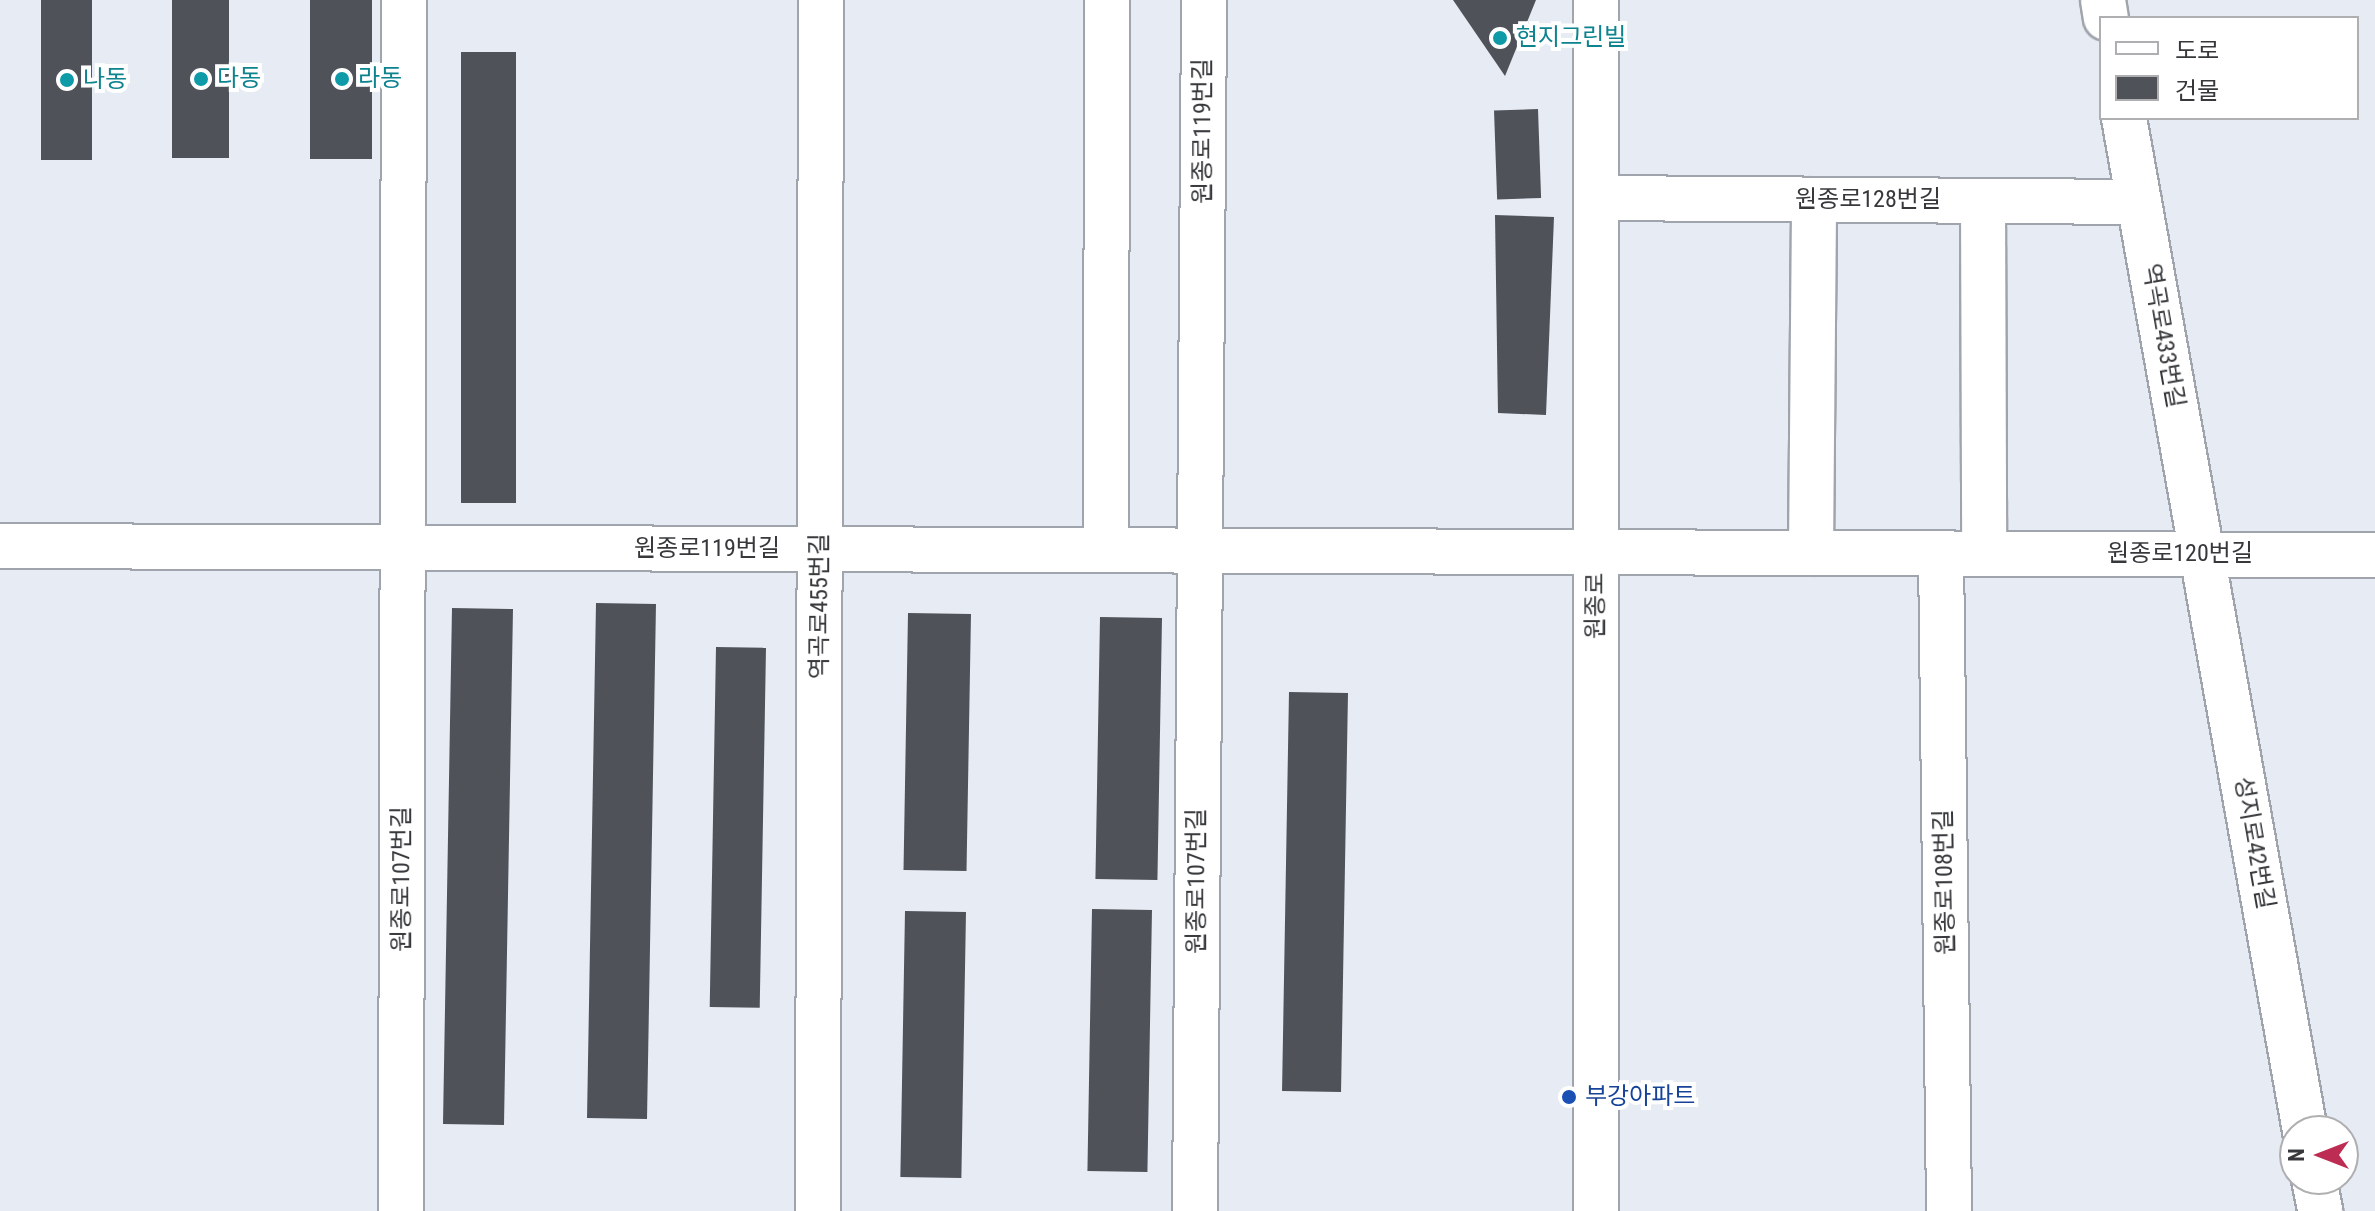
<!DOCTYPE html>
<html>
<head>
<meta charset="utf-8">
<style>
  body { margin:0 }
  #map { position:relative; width:2375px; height:1211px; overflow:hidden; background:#e7ebf4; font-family:"Roboto Condensed","Noto Sans KR",sans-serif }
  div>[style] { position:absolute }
  .building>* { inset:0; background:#4f5259; transform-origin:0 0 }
  .roads { filter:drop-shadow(2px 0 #a0a4ac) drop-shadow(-2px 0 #a0a4ac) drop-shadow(0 2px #a0a4ac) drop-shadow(0 -2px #a0a4ac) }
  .minor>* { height:44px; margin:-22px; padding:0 22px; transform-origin:22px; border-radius:22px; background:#fff }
  .dots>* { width:22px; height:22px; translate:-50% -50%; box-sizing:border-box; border:4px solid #fff; border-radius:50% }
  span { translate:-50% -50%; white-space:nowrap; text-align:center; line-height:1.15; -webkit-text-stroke:8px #fff; paint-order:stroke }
  .culture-label { font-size:24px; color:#0d838f }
  .left { translate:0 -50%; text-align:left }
  .street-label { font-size:24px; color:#36383b }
  .transit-label { font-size:24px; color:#164399 }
  .legend { position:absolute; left:2099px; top:16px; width:260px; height:104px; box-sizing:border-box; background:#fff; border:2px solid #afafb1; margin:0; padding:10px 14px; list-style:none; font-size:24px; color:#36383b }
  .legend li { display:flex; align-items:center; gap:16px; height:40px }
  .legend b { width:40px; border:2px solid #afafb1 }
  .north { position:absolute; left:2279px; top:1115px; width:80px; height:80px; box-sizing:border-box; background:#fff; border:2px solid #afafb1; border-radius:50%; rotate:270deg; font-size:22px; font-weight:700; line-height:32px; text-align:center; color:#36383b }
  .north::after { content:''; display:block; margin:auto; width:28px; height:36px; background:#bd2d53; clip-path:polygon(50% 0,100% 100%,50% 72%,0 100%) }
</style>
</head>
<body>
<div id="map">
  <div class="building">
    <i style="left:41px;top:0;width:51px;height:160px"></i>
    <i style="left:172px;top:0;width:57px;height:158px"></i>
    <i style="left:310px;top:0;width:62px;height:159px"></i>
    <i style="clip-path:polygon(1453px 0,1536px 0,1505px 76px)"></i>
    <i style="left:516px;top:52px;width:451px;height:55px;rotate:90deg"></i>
    <i style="left:1538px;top:109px;width:89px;height:44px;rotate:88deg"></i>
    <i style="clip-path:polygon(1495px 215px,1554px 217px,1546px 415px,1498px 413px)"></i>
    <i style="left:596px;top:603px;width:60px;height:515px;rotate:1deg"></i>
    <i style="left:452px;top:608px;width:61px;height:516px;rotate:1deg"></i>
    <i style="left:908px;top:613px;width:63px;height:257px;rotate:1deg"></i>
    <i style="left:1100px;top:617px;width:62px;height:262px;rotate:1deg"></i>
    <i style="left:716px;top:647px;width:50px;height:360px;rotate:1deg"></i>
    <i style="left:1289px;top:692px;width:59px;height:399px;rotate:1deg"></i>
    <i style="left:1092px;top:909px;width:60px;height:262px;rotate:1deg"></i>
    <i style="left:905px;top:911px;width:61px;height:266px;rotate:1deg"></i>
  </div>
  <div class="roads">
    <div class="minor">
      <i style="left:2103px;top:0;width:18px;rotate:81deg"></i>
      <i style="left:2124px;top:118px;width:1029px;rotate:79.87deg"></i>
      <i style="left:1596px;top:198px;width:543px;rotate:0.42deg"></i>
      <i style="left:1983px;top:201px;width:352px;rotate:89.8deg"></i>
      <i style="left:0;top:546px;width:2375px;rotate:0.22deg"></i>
      <i style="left:1106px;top:550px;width:550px;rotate:-89.9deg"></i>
      <i style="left:1811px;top:553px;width:353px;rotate:-89.5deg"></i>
      <i style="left:1941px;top:553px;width:658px;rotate:89.3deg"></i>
      <i style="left:2314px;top:1179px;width:33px;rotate:79deg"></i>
      <i style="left:401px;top:1211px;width:1211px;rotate:-89.86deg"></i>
      <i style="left:818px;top:1211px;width:1211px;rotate:-89.86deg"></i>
      <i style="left:1195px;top:1211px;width:1211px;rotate:-89.57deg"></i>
      <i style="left:1596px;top:1211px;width:1211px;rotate:-90deg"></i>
    </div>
  </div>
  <div class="dots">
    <i style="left:1500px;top:38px;background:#0f9aa8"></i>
    <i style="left:201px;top:79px;background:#0f9aa8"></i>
    <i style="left:342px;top:79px;background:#0f9aa8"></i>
    <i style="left:67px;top:80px;background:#0f9aa8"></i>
    <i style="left:1569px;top:1097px;background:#1a4fb4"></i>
  </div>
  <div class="culture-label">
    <span class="left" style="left:1516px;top:38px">현지그린빌</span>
    <span class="left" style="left:217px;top:79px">다동</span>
    <span class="left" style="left:358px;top:79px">라동</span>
    <span class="left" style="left:83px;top:80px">나동</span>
  </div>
  <div class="street-label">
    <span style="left:1203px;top:131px;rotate:-90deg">원종로119번길</span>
    <span style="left:1868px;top:200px">원종로128번길</span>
    <span style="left:2163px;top:336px;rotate:80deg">역곡로433번길</span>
    <span style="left:707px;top:549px">원종로119번길</span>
    <span style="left:2180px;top:554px">원종로120번길</span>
    <span style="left:820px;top:606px;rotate:-90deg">역곡로455번길</span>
    <span style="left:1596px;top:606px;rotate:-90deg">원종로</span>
    <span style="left:2254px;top:843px;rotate:80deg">성지로42번길</span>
    <span style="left:402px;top:879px;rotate:-90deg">원종로107번길</span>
    <span style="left:1197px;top:881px;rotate:-90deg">원종로107번길</span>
    <span style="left:1945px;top:882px;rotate:-91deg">원종로108번길</span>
  </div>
  <div class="transit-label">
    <span class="left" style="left:1585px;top:1097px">부강아파트</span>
  </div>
  <ul class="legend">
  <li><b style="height:10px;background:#fff"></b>도로</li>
  <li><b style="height:22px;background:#4f5259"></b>건물</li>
  </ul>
  <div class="north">N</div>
</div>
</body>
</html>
